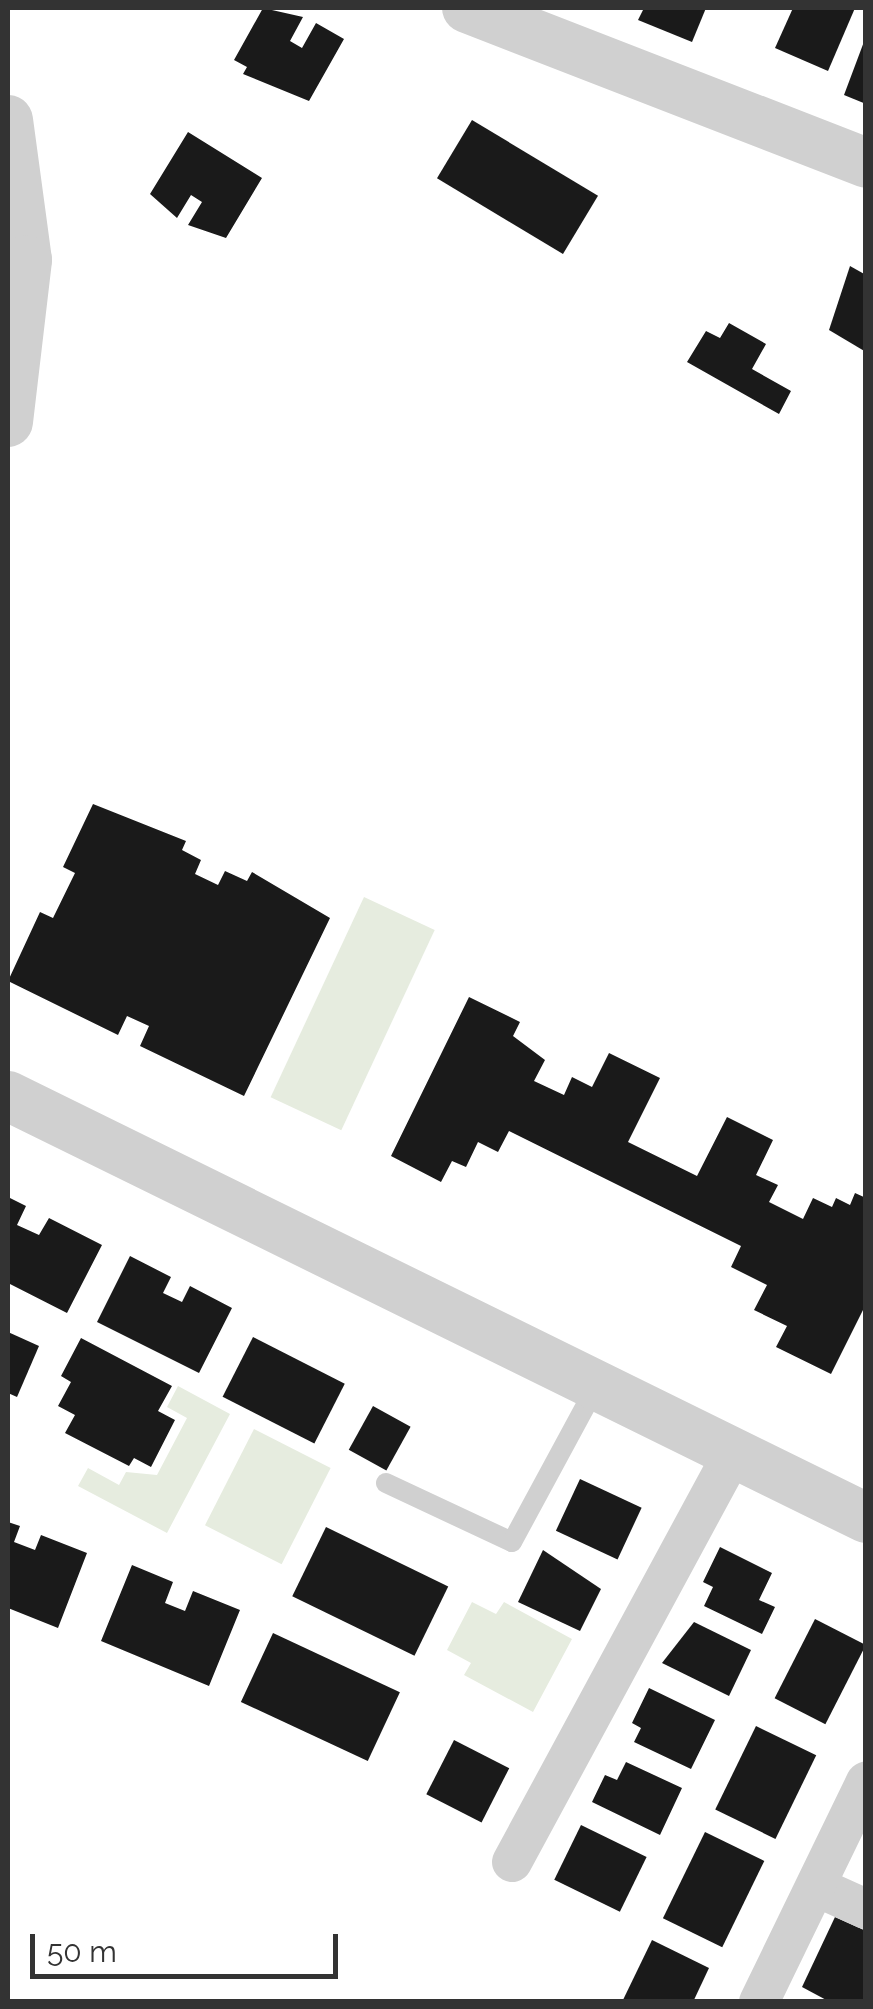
<!DOCTYPE html>
<html>
<head>
<meta charset="utf-8">
<style>
  body { margin:0 }
  #map { position:relative; width:873px; height:2009px; overflow:hidden; background:#fff; font-family:Raleway,sans-serif }
  div>[style] { position:absolute }
  .green>* { inset:0; background:#e6ecdf; transform-origin:0 0 }
  .building>* { inset:0; background:#1a1a1a; transform-origin:0 0 }
  .service>* { height:20px; margin:-10px; padding:0 10px; transform-origin:10px; border-radius:10px; background:#d0d0d0 }
  .minor>* { height:40px; margin:-20px; padding:0 20px; transform-origin:20px; border-radius:20px; background:#d0d0d0 }
  .tertiary>* { height:50px; margin:-25px; padding:0 25px; transform-origin:25px; border-radius:25px; background:#d0d0d0 }
  span { translate:-50% -50%; white-space:nowrap; text-align:center; line-height:1.15; -webkit-text-stroke:10px #fff; paint-order:stroke }
  .frame { position:absolute; inset:0; border:10px solid #333; pointer-events:none }
  .scale { position:absolute; left:30px; top:1934px; width:308px; height:45px; box-sizing:border-box; border:5px solid #333; border-top:0; padding-left:12px; font-size:30px; line-height:35px; white-space:nowrap; color:#333; -webkit-text-stroke:8px #fff; paint-order:stroke }
</style>
</head>
<body>
<div id="map">
  <div class="green">
    <i style="left:364px;top:897px;width:78px;height:221px;rotate:25deg"></i>
    <i style="clip-path:polygon(178px 1386px,230px 1414px,167px 1533px,78px 1486px,88px 1468px,119px 1485px,126px 1472px,157px 1475px,187px 1418px,167px 1407px)"></i>
    <i style="left:254px;top:1429px;width:86px;height:108px;rotate:27deg"></i>
    <i style="clip-path:polygon(472px 1602px,496px 1614px,504px 1602px,572px 1639px,533px 1712px,464px 1675px,471px 1663px,447px 1650px)"></i>
  </div>
  <div class="building">
    <i style="clip-path:polygon(263px 8px,303px 17px,290px 41px,302px 48px,316px 23px,344px 39px,309px 101px,243px 74px,247px 67px,234px 60px)"></i>
    <i style="clip-path:polygon(644px 8px,706px 8px,692px 42px,638px 20px)"></i>
    <i style="clip-path:polygon(793px 8px,855px 8px,828px 71px,775px 48px)"></i>
    <i style="clip-path:polygon(865px 39px,866px 39px,866px 104px,844px 95px)"></i>
    <i style="left:472px;top:120px;width:147px;height:68px;rotate:31deg"></i>
    <i style="clip-path:polygon(188px 132px,262px 178px,226px 238px,188px 225px,202px 202px,191px 195px,177px 218px,150px 194px)"></i>
    <i style="clip-path:polygon(850px 266px,866px 275px,866px 352px,829px 330px)"></i>
    <i style="clip-path:polygon(729px 323px,766px 344px,752px 369px,791px 391px,779px 414px,687px 362px,706px 331px,720px 338px)"></i>
    <i style="clip-path:polygon(93px 804px,186px 841px,182px 850px,201px 860px,195px 874px,218px 885px,225px 871px,247px 881px,252px 872px,330px 918px,244px 1096px,140px 1046px,149px 1026px,127px 1016px,118px 1035px,8px 981px,40px 912px,53px 918px,75px 873px,63px 867px)"></i>
    <i style="clip-path:polygon(469px 997px,520px 1022px,513px 1036px,545px 1060px,534px 1081px,564px 1095px,572px 1077px,592px 1087px,609px 1053px,660px 1078px,628px 1142px,697px 1176px,727px 1117px,773px 1140px,756px 1175px,778px 1185px,769px 1202px,803px 1219px,813px 1198px,832px 1207px,836px 1198px,850px 1205px,855px 1193px,866px 1198px,866px 1304px,831px 1374px,776px 1347px,787px 1326px,754px 1310px,767px 1285px,731px 1267px,741px 1246px,509px 1131px,498px 1152px,478px 1142px,466px 1167px,452px 1161px,441px 1182px,391px 1156px)"></i>
    <i style="clip-path:polygon(8px 1197px,26px 1206px,17px 1225px,39px 1235px,49px 1218px,102px 1245px,67px 1313px,8px 1283px)"></i>
    <i style="clip-path:polygon(130px 1256px,171px 1277px,163px 1293px,182px 1302px,190px 1286px,232px 1308px,199px 1373px,97px 1322px)"></i>
    <i style="clip-path:polygon(8px 1332px,39px 1346px,17px 1397px,8px 1393px)"></i>
    <i style="left:253px;top:1337px;width:103px;height:67px;rotate:27deg"></i>
    <i style="clip-path:polygon(81px 1338px,172px 1386px,158px 1411px,175px 1420px,151px 1467px,134px 1458px,129px 1466px,65px 1433px,75px 1415px,58px 1406px,71px 1382px,61px 1376px)"></i>
    <i style="left:373px;top:1406px;width:43px;height:50px;rotate:29deg"></i>
    <i style="left:580px;top:1479px;width:68px;height:57px;rotate:25deg"></i>
    <i style="clip-path:polygon(8px 1522px,20px 1526px,14px 1542px,35px 1550px,41px 1535px,87px 1553px,58px 1628px,8px 1608px)"></i>
    <i style="left:326px;top:1527px;width:136px;height:77px;rotate:26deg"></i>
    <i style="clip-path:polygon(720px 1547px,772px 1573px,759px 1600px,775px 1607px,762px 1634px,704px 1606px,713px 1587px,703px 1582px)"></i>
    <i style="clip-path:polygon(543px 1550px,601px 1589px,580px 1631px,518px 1602px)"></i>
    <i style="clip-path:polygon(132px 1565px,173px 1582px,165px 1603px,185px 1611px,193px 1591px,240px 1610px,209px 1686px,101px 1641px)"></i>
    <i style="left:815px;top:1619px;width:57px;height:89px;rotate:27deg"></i>
    <i style="clip-path:polygon(694px 1622px,751px 1650px,729px 1696px,662px 1663px)"></i>
    <i style="left:273px;top:1633px;width:140px;height:76px;rotate:25deg"></i>
    <i style="clip-path:polygon(649px 1688px,715px 1720px,691px 1769px,634px 1742px,641px 1728px,632px 1723px)"></i>
    <i style="left:756px;top:1726px;width:67px;height:93px;rotate:26deg"></i>
    <i style="left:454px;top:1740px;width:62px;height:61px;rotate:27deg"></i>
    <i style="clip-path:polygon(626px 1762px,682px 1788px,660px 1835px,592px 1802px,605px 1775px,617px 1780px)"></i>
    <i style="left:581px;top:1825px;width:73px;height:61px;rotate:26deg"></i>
    <i style="left:705px;top:1832px;width:66px;height:96px;rotate:26deg"></i>
    <i style="clip-path:polygon(835px 1917px,866px 1931px,866px 2002px,830px 2002px,802px 1987px)"></i>
    <i style="clip-path:polygon(652px 1940px,709px 1968px,693px 2002px,622px 2002px)"></i>
  </div>
  <div class="service">
    <i style="left:386px;top:1483px;width:139px;rotate:25.1deg"></i>
    <i style="left:512px;top:1542px;width:179px;rotate:-61.6deg"></i>
  </div>
  <div class="minor">
    <i style="left:512px;top:1862px;width:465px;rotate:-61.6deg"></i>
    <i style="left:817px;top:1887px;width:54px;rotate:24.2deg"></i>
    <i style="left:759px;top:2002px;width:245px;rotate:-64.1deg"></i>
  </div>
  <div class="tertiary">
    <i style="left:467px;top:8px;width:428px;rotate:21.2deg"></i>
    <i style="left:8px;top:120px;width:141px;rotate:82.3deg"></i>
    <i style="left:27px;top:260px;width:163px;rotate:96.7deg"></i>
    <i style="left:8px;top:1096px;width:956px;rotate:26.19deg"></i>
  </div>
  <div class="frame"></div>
  <div class="scale">50 m</div>
</div>
</body>
</html>
